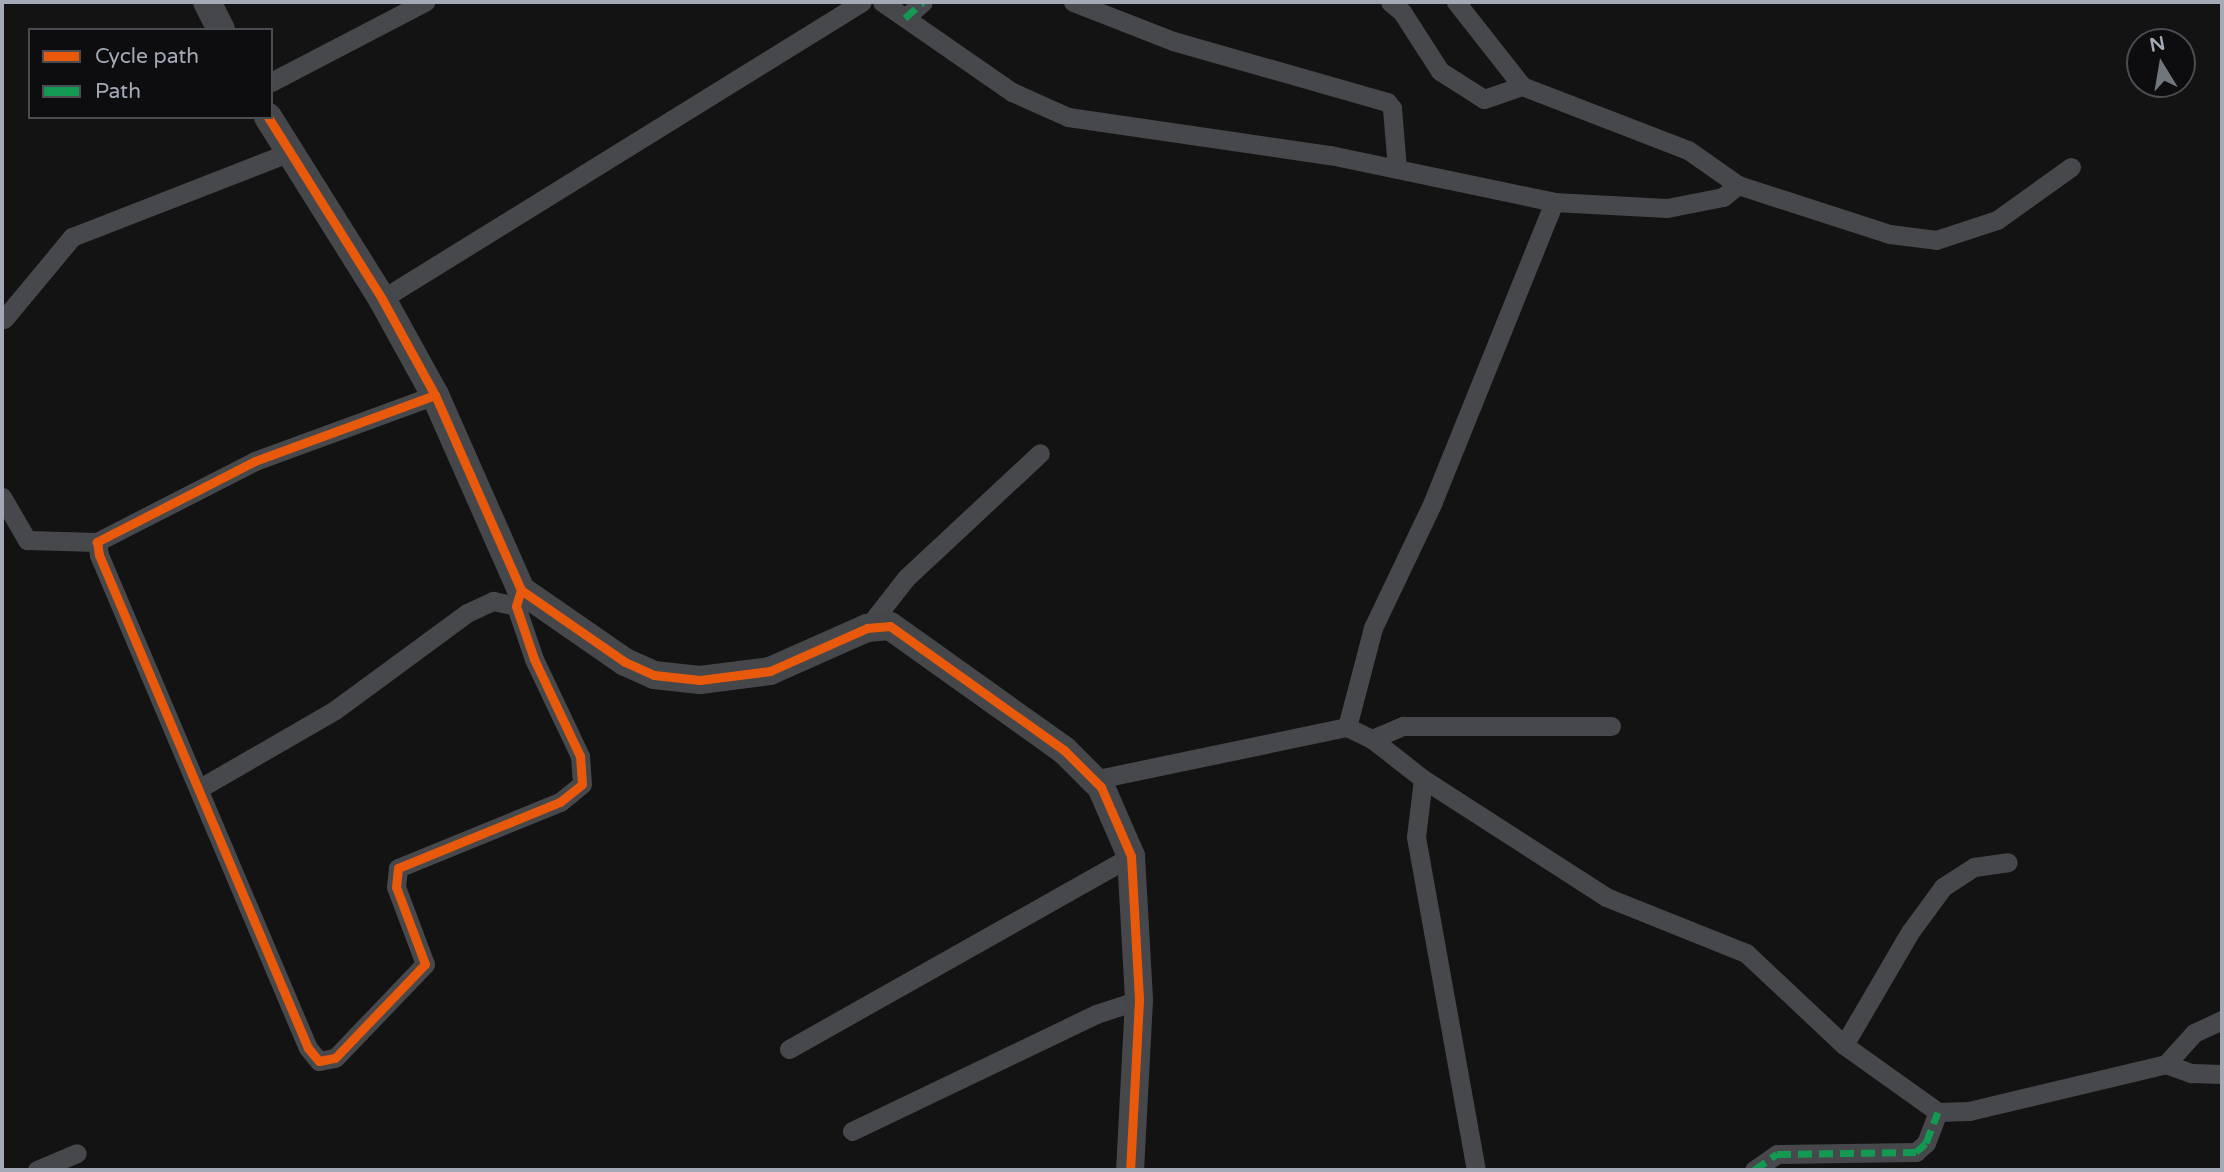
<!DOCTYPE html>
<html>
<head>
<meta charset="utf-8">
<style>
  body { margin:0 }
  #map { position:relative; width:2224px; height:1172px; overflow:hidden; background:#131313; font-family:"Varela Round",sans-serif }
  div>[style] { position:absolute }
  .street>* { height:19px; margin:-9.5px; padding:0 9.5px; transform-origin:9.5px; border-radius:9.5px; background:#47484c }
  .secondary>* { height:28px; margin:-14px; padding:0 14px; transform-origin:14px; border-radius:14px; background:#46474a }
  .quiet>* { height:7px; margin-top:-3.5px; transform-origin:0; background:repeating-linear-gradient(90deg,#139951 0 14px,transparent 0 21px) }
  .cycleway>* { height:9px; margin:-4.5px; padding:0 4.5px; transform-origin:4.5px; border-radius:4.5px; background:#e8590c }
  span { translate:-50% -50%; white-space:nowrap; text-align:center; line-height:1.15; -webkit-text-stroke:6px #0d0d0f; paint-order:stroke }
  .frame { position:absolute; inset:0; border:4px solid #a3aab5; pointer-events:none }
  .legend { position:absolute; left:28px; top:28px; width:245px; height:91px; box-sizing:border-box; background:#0d0d0f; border:2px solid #494c51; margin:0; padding:9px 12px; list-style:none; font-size:21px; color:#a3aab5 }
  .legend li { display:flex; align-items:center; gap:14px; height:35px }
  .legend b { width:35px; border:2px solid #494c51 }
  .north { position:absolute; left:2126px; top:28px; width:70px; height:70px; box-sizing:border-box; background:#0d0d0f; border:2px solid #494c51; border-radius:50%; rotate:349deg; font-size:19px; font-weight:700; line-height:28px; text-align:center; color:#a3aab5 }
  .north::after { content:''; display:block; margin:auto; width:24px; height:32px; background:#71757c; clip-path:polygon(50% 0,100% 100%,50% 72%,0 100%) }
</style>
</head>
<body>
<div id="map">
  <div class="street">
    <i style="left:882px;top:2px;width:158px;rotate:34.7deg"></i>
    <i style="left:1012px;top:92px;width:61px;rotate:24.1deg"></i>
    <i style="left:1068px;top:117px;width:265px;rotate:8.3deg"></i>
    <i style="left:1330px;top:155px;width:229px;rotate:11.8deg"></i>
    <i style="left:1554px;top:202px;width:113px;rotate:3deg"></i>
    <i style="left:1667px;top:208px;width:57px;rotate:-11.1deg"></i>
    <i style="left:1723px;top:197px;width:19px;rotate:-39deg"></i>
    <i style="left:1073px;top:2px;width:107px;rotate:21.3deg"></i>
    <i style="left:1173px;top:41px;width:223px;rotate:15.9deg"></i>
    <i style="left:1387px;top:102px;width:8px;rotate:50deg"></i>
    <i style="left:1392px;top:108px;width:61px;rotate:85.3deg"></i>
    <i style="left:1390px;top:2px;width:16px;rotate:40deg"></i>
    <i style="left:1402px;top:12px;width:70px;rotate:57.2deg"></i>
    <i style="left:1440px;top:71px;width:52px;rotate:32.5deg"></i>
    <i style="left:1484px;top:99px;width:40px;rotate:-18.9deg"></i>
    <i style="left:1456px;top:2px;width:107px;rotate:51.8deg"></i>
    <i style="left:1522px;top:86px;width:178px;rotate:21.1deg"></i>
    <i style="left:1688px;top:150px;width:61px;rotate:35deg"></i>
    <i style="left:1738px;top:185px;width:160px;rotate:17.9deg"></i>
    <i style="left:1890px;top:234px;width:46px;rotate:7.4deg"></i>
    <i style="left:1936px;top:240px;width:64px;rotate:-18.2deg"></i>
    <i style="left:1997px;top:220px;width:91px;rotate:-35.6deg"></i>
    <i style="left:905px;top:18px;width:24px;rotate:-42deg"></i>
    <i style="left:271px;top:82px;width:174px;rotate:-27.5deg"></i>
    <i style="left:1554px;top:202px;width:323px;rotate:112deg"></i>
    <i style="left:1433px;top:502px;width:140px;rotate:115.5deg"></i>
    <i style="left:1373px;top:628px;width:102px;rotate:104.7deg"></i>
    <i style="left:1347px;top:727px;width:28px;rotate:26deg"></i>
    <i style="left:1372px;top:739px;width:65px;rotate:38.1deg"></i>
    <i style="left:1423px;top:779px;width:218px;rotate:32.8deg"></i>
    <i style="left:1606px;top:897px;width:151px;rotate:21.8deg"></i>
    <i style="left:1746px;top:953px;width:134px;rotate:43.2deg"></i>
    <i style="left:1844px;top:1045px;width:115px;rotate:35.5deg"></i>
    <i style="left:1938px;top:1112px;width:31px;rotate:-2deg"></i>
    <i style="left:1969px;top:1111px;width:203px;rotate:-13.4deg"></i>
    <i style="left:2166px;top:1064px;width:27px;rotate:20deg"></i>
    <i style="left:2191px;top:1073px;width:31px;rotate:2deg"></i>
    <i style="left:382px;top:299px;width:564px;rotate:-31.75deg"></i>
    <i style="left:4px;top:319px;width:107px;rotate:-50.3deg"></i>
    <i style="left:72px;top:237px;width:231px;rotate:-21.3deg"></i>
    <i style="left:435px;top:395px;width:192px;rotate:159.9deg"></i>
    <i style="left:255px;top:461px;width:178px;rotate:152.9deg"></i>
    <i style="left:97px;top:542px;width:13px;rotate:81deg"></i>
    <i style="left:99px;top:555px;width:535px;rotate:67.03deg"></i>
    <i style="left:308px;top:1048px;width:17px;rotate:50deg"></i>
    <i style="left:319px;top:1061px;width:16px;rotate:-11deg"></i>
    <i style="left:335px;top:1058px;width:130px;rotate:-46.2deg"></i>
    <i style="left:425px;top:964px;width:82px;rotate:-110.6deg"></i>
    <i style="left:396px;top:887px;width:19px;rotate:-84deg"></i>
    <i style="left:398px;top:868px;width:175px;rotate:-22.2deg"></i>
    <i style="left:560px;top:802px;width:28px;rotate:-39deg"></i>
    <i style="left:582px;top:784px;width:28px;rotate:-94deg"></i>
    <i style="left:580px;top:756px;width:107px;rotate:-115.4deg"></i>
    <i style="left:534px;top:659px;width:56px;rotate:-108.8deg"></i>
    <i style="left:516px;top:606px;width:17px;rotate:-73deg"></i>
    <i style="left:2px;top:497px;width:50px;rotate:59.8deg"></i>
    <i style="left:27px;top:540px;width:70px;rotate:1.6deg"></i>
    <i style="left:867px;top:628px;width:63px;rotate:-52deg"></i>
    <i style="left:906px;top:578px;width:183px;rotate:-43deg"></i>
    <i style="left:1372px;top:739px;width:34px;rotate:-23deg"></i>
    <i style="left:1403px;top:726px;width:208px"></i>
    <i style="left:1423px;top:779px;width:58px;rotate:96.9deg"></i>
    <i style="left:1416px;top:837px;width:338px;rotate:79.8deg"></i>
    <i style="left:1093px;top:780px;width:259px;rotate:-11.8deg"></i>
    <i style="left:200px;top:788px;width:156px;rotate:-30deg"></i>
    <i style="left:335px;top:710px;width:164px;rotate:-36.3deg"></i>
    <i style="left:467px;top:613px;width:29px;rotate:-25deg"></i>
    <i style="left:493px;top:601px;width:24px;rotate:12deg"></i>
    <i style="left:1844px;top:1045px;width:131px;rotate:-59.7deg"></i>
    <i style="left:1910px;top:932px;width:56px;rotate:-53.7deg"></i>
    <i style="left:1943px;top:887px;width:37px;rotate:-33deg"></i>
    <i style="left:1974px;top:867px;width:34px;rotate:-8deg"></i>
    <i style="left:789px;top:1049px;width:393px;rotate:-29.4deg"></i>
    <i style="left:2166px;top:1064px;width:42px;rotate:-47.9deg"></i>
    <i style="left:2194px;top:1033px;width:31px;rotate:-25deg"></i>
    <i style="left:852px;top:1131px;width:271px;rotate:-25.6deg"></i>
    <i style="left:1096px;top:1014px;width:45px;rotate:-18deg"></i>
    <i style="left:37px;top:1170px;width:43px;rotate:-23deg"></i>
    <i style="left:1754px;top:1170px;width:28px;rotate:-35deg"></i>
    <i style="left:1777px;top:1154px;width:139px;rotate:-0.8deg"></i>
    <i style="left:1916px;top:1152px;width:13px;rotate:-42deg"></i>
    <i style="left:1926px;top:1143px;width:33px;rotate:-69deg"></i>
  </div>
  <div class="secondary">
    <i style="left:207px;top:2px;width:31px;rotate:63deg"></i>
    <i style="left:268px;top:117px;width:215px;rotate:57.9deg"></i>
    <i style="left:382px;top:299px;width:110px;rotate:61.1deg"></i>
    <i style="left:435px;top:395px;width:213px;rotate:66.2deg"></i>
    <i style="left:521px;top:590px;width:126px;rotate:34.7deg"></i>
    <i style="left:625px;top:662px;width:32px;rotate:24deg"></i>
    <i style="left:654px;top:675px;width:46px;rotate:6.2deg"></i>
    <i style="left:700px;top:680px;width:71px;rotate:-7.3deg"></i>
    <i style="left:770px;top:671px;width:106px;rotate:-23.9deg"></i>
    <i style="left:867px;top:628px;width:23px;rotate:-5deg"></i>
    <i style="left:890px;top:626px;width:214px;rotate:35.5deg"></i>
    <i style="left:1064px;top:750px;width:52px;rotate:45deg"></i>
    <i style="left:1101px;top:787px;width:75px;rotate:66.5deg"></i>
    <i style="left:1131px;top:856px;width:144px;rotate:86.8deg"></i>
    <i style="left:1139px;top:1000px;width:170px;rotate:93deg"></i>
  </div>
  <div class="quiet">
    <i style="left:905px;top:18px;width:24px;rotate:-42deg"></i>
    <i style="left:1754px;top:1170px;width:28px;rotate:-35deg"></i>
    <i style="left:1777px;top:1154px;width:139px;rotate:-0.8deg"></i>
    <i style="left:1916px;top:1152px;width:13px;rotate:-42deg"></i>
    <i style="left:1926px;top:1143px;width:33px;rotate:-69deg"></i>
  </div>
  <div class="cycleway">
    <i style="left:268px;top:117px;width:215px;rotate:57.9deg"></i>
    <i style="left:382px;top:299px;width:110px;rotate:61.1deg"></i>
    <i style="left:435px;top:395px;width:213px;rotate:66.2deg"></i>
    <i style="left:521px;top:590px;width:126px;rotate:34.7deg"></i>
    <i style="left:625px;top:662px;width:32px;rotate:24deg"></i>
    <i style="left:654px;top:675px;width:46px;rotate:6.2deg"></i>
    <i style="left:700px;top:680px;width:71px;rotate:-7.3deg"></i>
    <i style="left:770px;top:671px;width:106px;rotate:-23.9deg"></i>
    <i style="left:867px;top:628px;width:23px;rotate:-5deg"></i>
    <i style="left:890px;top:626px;width:214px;rotate:35.5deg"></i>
    <i style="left:1064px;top:750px;width:52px;rotate:45deg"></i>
    <i style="left:1101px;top:787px;width:75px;rotate:66.5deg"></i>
    <i style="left:1131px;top:856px;width:144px;rotate:86.8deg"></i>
    <i style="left:1139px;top:1000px;width:170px;rotate:93deg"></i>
    <i style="left:435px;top:395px;width:192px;rotate:159.9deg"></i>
    <i style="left:255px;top:461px;width:178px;rotate:152.9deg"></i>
    <i style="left:97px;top:542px;width:13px;rotate:81deg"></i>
    <i style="left:99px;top:555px;width:535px;rotate:67.03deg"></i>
    <i style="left:308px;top:1048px;width:17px;rotate:50deg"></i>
    <i style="left:319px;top:1061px;width:16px;rotate:-11deg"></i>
    <i style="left:335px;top:1058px;width:130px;rotate:-46.2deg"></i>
    <i style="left:425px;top:964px;width:82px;rotate:-110.6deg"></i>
    <i style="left:396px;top:887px;width:19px;rotate:-84deg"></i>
    <i style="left:398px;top:868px;width:175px;rotate:-22.2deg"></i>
    <i style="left:560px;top:802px;width:28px;rotate:-39deg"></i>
    <i style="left:582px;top:784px;width:28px;rotate:-94deg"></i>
    <i style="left:580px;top:756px;width:107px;rotate:-115.4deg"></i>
    <i style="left:534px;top:659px;width:56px;rotate:-108.8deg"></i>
    <i style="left:516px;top:606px;width:17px;rotate:-73deg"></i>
  </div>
  <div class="frame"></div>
  <ul class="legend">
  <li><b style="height:9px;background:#e8590c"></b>Cycle path</li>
  <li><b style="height:9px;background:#139951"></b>Path</li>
  </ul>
  <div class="north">N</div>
</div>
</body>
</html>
